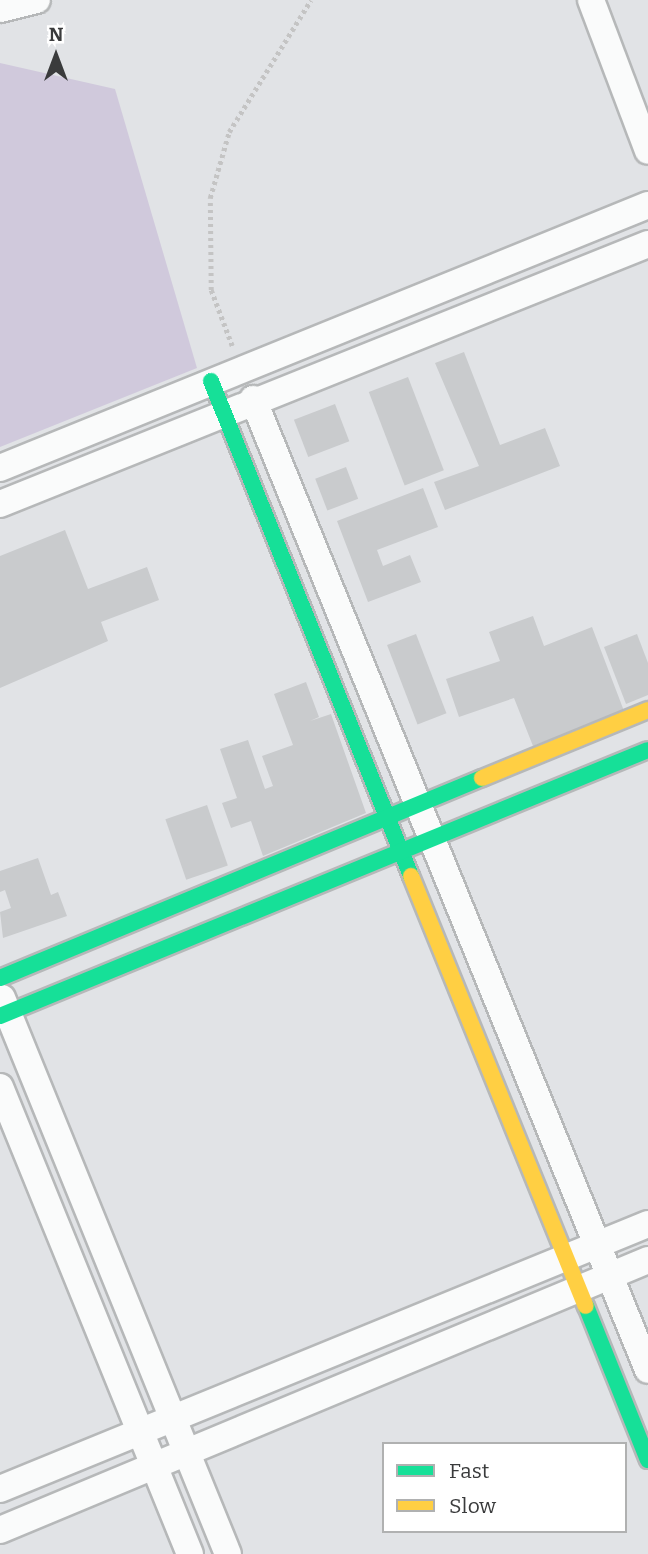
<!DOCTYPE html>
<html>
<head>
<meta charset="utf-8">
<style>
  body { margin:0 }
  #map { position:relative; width:648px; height:1554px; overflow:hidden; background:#e1e3e6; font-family:Bitter,serif }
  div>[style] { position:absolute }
  .green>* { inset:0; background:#d0c9dc }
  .building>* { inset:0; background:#c9cbcd; transform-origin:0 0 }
  .path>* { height:4.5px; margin-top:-2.25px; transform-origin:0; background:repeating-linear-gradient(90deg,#c4c4c4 0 3.5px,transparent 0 7px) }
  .roads { filter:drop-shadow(2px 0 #b6b8b9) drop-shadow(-2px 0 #b6b8b9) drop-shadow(0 2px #b6b8b9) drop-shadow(0 -2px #b6b8b9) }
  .street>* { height:26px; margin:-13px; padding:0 13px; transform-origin:13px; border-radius:13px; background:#fafbfb }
  .fast>* { height:16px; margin:-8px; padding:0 8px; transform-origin:8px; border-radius:8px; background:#16e098 }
  .slow>* { height:16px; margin:-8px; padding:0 8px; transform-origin:8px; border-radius:8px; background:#ffcf43 }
  span { translate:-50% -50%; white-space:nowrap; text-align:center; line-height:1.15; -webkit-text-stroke:5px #fff; paint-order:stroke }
  .legend { position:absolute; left:382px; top:1442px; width:245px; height:91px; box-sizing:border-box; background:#fff; border:2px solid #b0b1b1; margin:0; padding:9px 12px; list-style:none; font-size:21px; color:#3a3b3c }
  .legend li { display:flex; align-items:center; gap:14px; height:35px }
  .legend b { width:35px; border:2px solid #b0b1b1 }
  .north { position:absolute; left:21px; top:21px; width:70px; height:70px; -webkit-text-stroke:5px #fff; paint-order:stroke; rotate:0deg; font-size:19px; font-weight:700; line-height:28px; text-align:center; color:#3a3b3c }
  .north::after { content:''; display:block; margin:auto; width:24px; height:32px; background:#3a3b3c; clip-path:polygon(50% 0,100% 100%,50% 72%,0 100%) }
</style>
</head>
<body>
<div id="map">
  <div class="green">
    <i style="clip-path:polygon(0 63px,115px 89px,197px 368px,0 447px)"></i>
  </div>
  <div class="building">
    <i style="clip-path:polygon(464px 352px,500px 445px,545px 428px,560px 466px,445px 510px,434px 482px,479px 466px,435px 363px)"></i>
    <i style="left:408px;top:377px;width:100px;height:42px;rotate:69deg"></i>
    <i style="left:335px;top:404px;width:40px;height:44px;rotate:69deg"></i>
    <i style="left:346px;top:467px;width:34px;height:33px;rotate:69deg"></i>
    <i style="clip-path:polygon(423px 488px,438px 527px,377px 550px,383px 566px,410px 555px,421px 582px,368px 602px,337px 521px)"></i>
    <i style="clip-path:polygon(65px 530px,88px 589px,147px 567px,159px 600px,101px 622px,108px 641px,0 688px,0 556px)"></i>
    <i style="clip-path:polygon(533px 616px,544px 646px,592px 627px,624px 711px,533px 746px,514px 698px,459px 717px,446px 679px,500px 661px,489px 632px)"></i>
    <i style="left:416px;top:634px;width:85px;height:31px;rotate:69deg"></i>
    <i style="clip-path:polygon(637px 634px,648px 663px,648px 695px,626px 704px,604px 647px)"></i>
    <i style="clip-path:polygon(306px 682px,319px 717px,310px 721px,331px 714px,366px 813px,263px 856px,251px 821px,231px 828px,222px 803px,237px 798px,220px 749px,248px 740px,265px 789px,273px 786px,262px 756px,293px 745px,274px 694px)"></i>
    <i style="left:207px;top:805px;width:64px;height:44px;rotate:71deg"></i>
    <i style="clip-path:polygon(38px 858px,51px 895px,58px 892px,67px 916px,3px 938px,0 912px,11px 908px,5px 890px,0 892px,0 871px)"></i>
  </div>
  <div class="path">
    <i style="left:232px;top:346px;width:60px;rotate:-110.6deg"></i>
    <i style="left:211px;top:290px;width:92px;rotate:-90.6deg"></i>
    <i style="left:210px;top:198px;width:69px;rotate:-73.9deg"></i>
    <i style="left:229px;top:132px;width:155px;rotate:-58.2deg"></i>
  </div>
  <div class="roads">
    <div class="street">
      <i style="left:591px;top:0;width:161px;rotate:69.3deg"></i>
      <i style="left:0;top:9px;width:38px;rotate:-14deg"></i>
      <i style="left:253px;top:399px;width:1048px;rotate:67.86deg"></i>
      <i style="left:0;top:468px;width:699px;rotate:-22.09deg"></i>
      <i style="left:0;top:504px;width:698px;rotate:-21.86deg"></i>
      <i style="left:2px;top:998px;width:600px;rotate:67.88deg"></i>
      <i style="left:0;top:1087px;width:504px;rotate:67.86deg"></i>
      <i style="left:0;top:1489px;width:700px;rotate:-22.24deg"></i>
      <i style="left:0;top:1530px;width:702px;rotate:-22.62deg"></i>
    </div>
    <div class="fast">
      <i style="left:211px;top:381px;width:534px;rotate:68deg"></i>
      <i style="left:0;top:978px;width:522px;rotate:-22.54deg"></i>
      <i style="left:0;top:1016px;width:700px;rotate:-22.32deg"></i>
      <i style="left:586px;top:1306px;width:166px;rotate:68.1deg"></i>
    </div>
    <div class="slow">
      <i style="left:482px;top:778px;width:179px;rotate:-22.3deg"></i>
      <i style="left:411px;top:876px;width:464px;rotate:67.9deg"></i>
    </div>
  </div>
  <ul class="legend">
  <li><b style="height:9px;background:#16e098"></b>Fast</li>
  <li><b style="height:9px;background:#ffcf43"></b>Slow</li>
  </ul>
  <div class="north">N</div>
</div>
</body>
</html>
